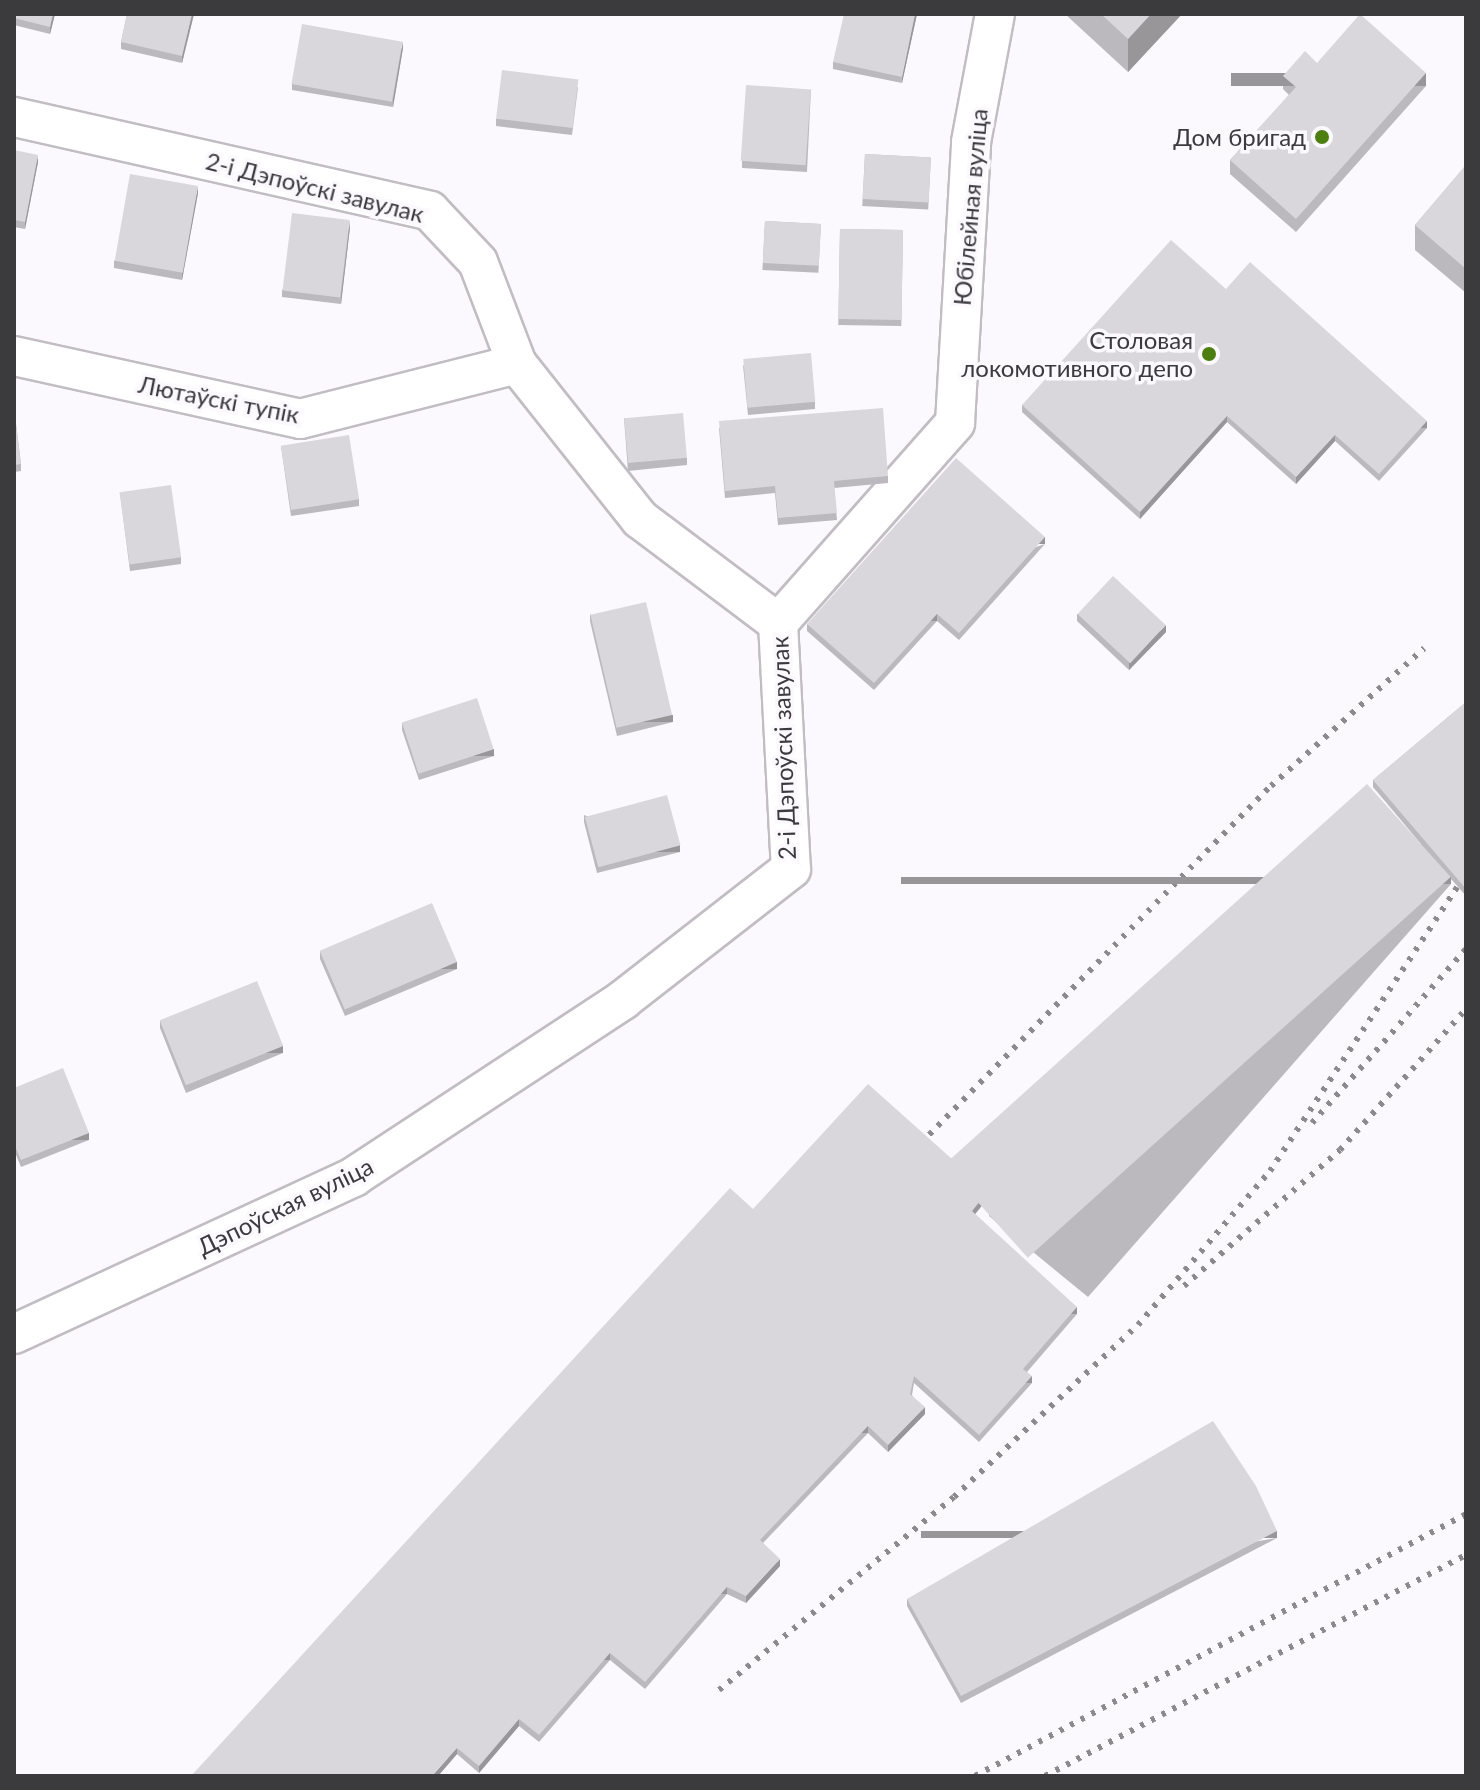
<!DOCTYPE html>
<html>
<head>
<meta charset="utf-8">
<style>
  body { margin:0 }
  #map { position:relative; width:1480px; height:1790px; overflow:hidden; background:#fbf8fe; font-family:Lato,sans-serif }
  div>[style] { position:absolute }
  .roads { filter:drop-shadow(2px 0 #c1bdc3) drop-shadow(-2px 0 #c1bdc3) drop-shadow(0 2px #c1bdc3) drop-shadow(0 -2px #c1bdc3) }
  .minor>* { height:38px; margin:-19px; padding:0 19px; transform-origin:19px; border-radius:19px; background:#fff }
  .rail>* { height:6px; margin-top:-3px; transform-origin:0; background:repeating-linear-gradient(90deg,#8c8a8d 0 4px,transparent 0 12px) }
  .wall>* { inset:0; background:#bbb9bd; transform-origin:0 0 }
  .shaded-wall>* { inset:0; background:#99969a; transform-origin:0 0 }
  .building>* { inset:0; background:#dad7dc; transform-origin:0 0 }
  .dots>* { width:22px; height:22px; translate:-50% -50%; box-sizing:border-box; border:4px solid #fbf8fe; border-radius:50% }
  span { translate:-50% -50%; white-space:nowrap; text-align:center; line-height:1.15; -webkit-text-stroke:7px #fbf8fe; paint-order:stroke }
  .poi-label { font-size:24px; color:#3b3a3c }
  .right { translate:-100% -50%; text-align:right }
  .street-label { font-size:24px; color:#3b3a3c }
  .frame { position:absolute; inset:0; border:16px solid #3b3a3c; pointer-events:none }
</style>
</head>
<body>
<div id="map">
  <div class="roads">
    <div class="minor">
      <i style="left:14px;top:117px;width:426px;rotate:12.7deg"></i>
      <i style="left:430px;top:211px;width:70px;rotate:46.7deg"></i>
      <i style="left:478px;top:262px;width:109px;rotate:69.1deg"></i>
      <i style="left:517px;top:364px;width:198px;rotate:51.6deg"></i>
      <i style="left:640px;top:519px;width:173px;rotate:37deg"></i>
      <i style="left:778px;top:623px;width:246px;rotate:87deg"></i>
      <i style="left:791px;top:869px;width:213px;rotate:142.1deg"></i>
      <i style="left:623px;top:1000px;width:322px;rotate:146.7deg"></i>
      <i style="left:354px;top:1177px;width:374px;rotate:155.2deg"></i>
      <i style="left:14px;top:356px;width:293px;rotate:12.4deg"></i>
      <i style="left:300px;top:419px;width:224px;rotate:-14.2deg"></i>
      <i style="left:778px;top:623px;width:267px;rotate:-48.5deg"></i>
      <i style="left:955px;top:423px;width:281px;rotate:-86.7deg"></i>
      <i style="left:971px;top:142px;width:130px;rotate:-79.4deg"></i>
    </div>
  </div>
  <div class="rail">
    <i style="left:1312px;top:1123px;width:232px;rotate:-48.5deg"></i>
    <i style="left:921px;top:1143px;width:500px;rotate:-45.6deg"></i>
    <i style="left:1271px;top:786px;width:206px;rotate:-42deg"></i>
    <i style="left:1184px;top:1286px;width:207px;rotate:-41.1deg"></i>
    <i style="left:1340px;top:1150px;width:189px;rotate:-48.2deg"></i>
    <i style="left:719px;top:1690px;width:304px;rotate:-39.4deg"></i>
    <i style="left:954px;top:1497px;width:252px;rotate:-43.1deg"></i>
    <i style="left:1138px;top:1325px;width:203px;rotate:-49.4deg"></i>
    <i style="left:1270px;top:1171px;width:340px;rotate:-56.6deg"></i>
    <i style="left:975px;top:1776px;width:557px;rotate:-28.08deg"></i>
    <i style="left:1045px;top:1776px;width:475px;rotate:-27.7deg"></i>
  </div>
  <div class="wall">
    <i style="clip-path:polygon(14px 14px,55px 14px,50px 34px,14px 25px)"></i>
    <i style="clip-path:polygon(127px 14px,194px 14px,182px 63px,121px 49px,121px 42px)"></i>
    <i style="clip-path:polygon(917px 14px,902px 83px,833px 69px,833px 62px)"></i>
    <i style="clip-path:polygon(1065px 14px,1182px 14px,1128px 72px)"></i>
    <i style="clip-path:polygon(403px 48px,393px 107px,292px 90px,292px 84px)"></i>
    <i style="clip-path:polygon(1317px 63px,1426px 86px,1296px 232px,1230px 174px,1230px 160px,1289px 95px,1283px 89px,1283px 76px)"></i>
    <i style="clip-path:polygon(578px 87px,572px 135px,496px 126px,496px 119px)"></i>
    <i style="clip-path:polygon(811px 89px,807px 172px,742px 168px,742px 161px)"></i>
    <i style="clip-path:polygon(14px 150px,38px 162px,25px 229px,14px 227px)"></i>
    <i style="left:865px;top:154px;width:66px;height:52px;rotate:3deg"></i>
    <i style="clip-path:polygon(1466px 165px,1466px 293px,1415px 250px,1415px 225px)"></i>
    <i style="clip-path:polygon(198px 193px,182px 280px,114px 268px,114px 261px)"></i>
    <i style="left:765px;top:221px;width:56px;height:49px;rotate:3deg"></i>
    <i style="clip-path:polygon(350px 227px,341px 304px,282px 297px,282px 290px)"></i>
    <i style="left:840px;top:229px;width:63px;height:96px;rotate:1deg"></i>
    <i style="clip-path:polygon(1226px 289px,1427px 428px,1379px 481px,1335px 441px,1296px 484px,1227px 422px,1140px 519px,1022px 412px,1022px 405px)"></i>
    <i style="clip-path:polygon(743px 365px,815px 402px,815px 409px,748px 415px)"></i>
    <i style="clip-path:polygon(14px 408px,21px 464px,21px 471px,14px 472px)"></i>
    <i style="clip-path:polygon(624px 418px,687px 458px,687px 465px,628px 471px)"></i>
    <i style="clip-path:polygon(719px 428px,888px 476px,888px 483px,834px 488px,837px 520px,778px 525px,775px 493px,725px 498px)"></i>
    <i style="clip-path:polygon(281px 446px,359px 499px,359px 506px,291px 516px)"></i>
    <i style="clip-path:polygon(120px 493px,181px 557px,181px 564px,130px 571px)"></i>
    <i style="clip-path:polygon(1045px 544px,959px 640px,937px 621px,874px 690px,807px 631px,807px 624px)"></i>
    <i style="clip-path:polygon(590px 614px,673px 722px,617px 736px,590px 621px)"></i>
    <i style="clip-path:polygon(1077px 614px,1166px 632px,1129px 670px,1077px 621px)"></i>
    <i style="clip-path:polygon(1466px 702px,1466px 896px,1451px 879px,1451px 884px,1088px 1297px,989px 1216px,989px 1209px,1421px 844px,1373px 787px,1373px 780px)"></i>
    <i style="clip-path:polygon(402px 723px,494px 756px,419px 780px,402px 730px)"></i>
    <i style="clip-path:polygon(584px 815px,680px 852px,597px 873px,584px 822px)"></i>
    <i style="clip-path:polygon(320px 952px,457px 969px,345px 1016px,320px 959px)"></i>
    <i style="clip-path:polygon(160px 1021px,283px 1053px,186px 1093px,160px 1028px)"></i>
    <i style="clip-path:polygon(14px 1088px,89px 1140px,21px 1167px,14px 1150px)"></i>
    <i style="clip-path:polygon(988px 1198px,975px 1214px,1077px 1314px,1027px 1372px,1032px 1383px,979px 1442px,914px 1383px,912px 1395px,925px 1414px,888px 1452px,868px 1433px,763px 1543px,780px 1566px,746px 1603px,727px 1594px,645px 1689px,610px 1660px,539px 1742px,519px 1726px,479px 1773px,457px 1754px,438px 1776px,753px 1209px)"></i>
    <i style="clip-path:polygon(1277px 1538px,961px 1703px,907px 1606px,907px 1599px)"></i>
  </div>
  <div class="shaded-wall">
    <i style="clip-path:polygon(53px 14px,55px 14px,50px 34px,50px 27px)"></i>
    <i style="clip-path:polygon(192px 14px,194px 14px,182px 63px,182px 56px)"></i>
    <i style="clip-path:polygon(915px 14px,917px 14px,902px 83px,902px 77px)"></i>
    <i style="clip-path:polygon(1151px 14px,1182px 14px,1128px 72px,1128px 39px)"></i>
    <i style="clip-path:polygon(403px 41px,403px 48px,393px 107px,393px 100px)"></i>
    <i style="left:1426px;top:73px;width:13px;height:195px;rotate:90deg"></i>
    <i style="clip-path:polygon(38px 155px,38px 162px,25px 229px,25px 222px)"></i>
    <i style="clip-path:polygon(198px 186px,198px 193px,182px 280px,182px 273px)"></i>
    <i style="clip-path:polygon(350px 220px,350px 227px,341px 304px,341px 297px)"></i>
    <i style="clip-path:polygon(1227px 416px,1227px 422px,1140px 519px,1140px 512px)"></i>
    <i style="left:1427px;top:421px;width:7px;height:72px;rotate:90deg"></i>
    <i style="clip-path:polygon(1335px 435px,1335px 441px,1296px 484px,1296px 477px)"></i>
    <i style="left:1045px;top:537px;width:7px;height:129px;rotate:90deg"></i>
    <i style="left:937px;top:614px;width:7px;height:93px;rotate:90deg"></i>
    <i style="clip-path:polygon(1166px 625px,1166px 632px,1129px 670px,1129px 663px)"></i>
    <i style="left:673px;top:715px;width:7px;height:58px;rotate:90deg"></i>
    <i style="left:494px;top:749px;width:7px;height:79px;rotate:90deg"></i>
    <i style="left:680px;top:845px;width:7px;height:86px;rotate:90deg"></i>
    <i style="left:1451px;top:877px;width:7px;height:550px;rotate:90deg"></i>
    <i style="left:457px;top:962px;width:7px;height:121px;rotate:90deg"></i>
    <i style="left:283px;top:1046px;width:7px;height:105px;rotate:90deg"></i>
    <i style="left:89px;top:1133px;width:7px;height:73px;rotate:90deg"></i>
    <i style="clip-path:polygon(988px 1191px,988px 1198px,972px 1218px,972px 1211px)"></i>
    <i style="left:1077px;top:1307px;width:7px;height:82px;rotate:90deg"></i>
    <i style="left:1032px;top:1376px;width:7px;height:79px;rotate:90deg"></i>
    <i style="clip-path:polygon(925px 1407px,925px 1414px,888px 1452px,888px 1445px)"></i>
    <i style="left:868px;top:1426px;width:7px;height:157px;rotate:90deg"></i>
    <i style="left:1277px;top:1531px;width:7px;height:356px;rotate:90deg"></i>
    <i style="clip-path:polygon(780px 1559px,780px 1566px,746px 1603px,746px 1596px)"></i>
    <i style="left:727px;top:1587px;width:7px;height:125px;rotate:90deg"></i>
    <i style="left:610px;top:1653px;width:7px;height:108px;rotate:90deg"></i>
    <i style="clip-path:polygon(519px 1719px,519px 1726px,479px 1773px,479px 1766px)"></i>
    <i style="clip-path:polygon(457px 1748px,457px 1754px,438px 1776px,432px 1776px)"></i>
  </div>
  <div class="building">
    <i style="clip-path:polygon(14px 14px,53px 14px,50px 27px,14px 18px)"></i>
    <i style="clip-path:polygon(127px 14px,192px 14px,182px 56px,121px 42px)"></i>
    <i style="clip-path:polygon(844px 14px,915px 14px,902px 77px,833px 62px)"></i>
    <i style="clip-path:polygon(1101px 14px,1151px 14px,1128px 39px)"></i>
    <i style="clip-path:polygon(1360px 14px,1426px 73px,1296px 219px,1230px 160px,1296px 87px,1283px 76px,1305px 51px,1317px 63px)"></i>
    <i style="left:302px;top:24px;width:102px;height:61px;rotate:10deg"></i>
    <i style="left:502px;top:70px;width:77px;height:49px;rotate:7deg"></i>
    <i style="left:746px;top:85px;width:65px;height:76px;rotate:4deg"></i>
    <i style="clip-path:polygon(14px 150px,38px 155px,25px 222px,14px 220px)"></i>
    <i style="left:865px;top:154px;width:66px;height:45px;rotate:3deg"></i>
    <i style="clip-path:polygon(1466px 165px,1466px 269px,1415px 225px)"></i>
    <i style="left:130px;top:174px;width:69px;height:88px;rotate:10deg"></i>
    <i style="left:292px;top:213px;width:58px;height:78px;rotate:7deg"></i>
    <i style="left:765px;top:221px;width:56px;height:42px;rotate:3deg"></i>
    <i style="left:840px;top:229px;width:63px;height:90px;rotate:1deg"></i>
    <i style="clip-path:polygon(1171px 240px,1226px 289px,1250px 262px,1427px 421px,1379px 474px,1335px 435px,1296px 477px,1227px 416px,1140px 512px,1022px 405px)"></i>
    <i style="left:811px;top:353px;width:49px;height:68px;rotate:85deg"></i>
    <i style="clip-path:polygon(14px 408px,21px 464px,14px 465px)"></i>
    <i style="clip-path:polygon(883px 408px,888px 476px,834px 481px,837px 513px,778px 518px,775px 486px,725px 491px,719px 421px)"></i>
    <i style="left:683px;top:413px;width:45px;height:59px;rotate:85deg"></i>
    <i style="left:349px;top:435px;width:65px;height:69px;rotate:81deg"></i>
    <i style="clip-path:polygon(956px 458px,1045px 537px,959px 633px,937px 614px,874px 683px,807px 624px)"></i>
    <i style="left:171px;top:485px;width:73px;height:52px;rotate:82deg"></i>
    <i style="left:1113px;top:576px;width:72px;height:52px;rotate:43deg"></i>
    <i style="left:646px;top:602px;width:116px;height:57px;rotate:77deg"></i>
    <i style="left:477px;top:698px;width:54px;height:79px;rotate:72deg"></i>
    <i style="clip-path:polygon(1466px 702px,1466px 889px,1373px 780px)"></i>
    <i style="left:1367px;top:784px;width:125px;height:569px;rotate:48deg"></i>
    <i style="left:667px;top:795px;width:52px;height:85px;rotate:75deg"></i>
    <i style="left:432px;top:903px;width:64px;height:122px;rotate:67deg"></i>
    <i style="left:257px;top:981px;width:70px;height:105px;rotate:68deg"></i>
    <i style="clip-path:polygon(63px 1068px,89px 1133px,21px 1160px,14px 1144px,14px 1088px)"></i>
    <i style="clip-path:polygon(868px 1084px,988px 1191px,972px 1211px,1077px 1307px,1023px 1369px,1032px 1376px,979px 1435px,914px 1376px,910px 1394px,925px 1407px,888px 1445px,868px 1426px,760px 1540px,780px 1559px,746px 1596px,727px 1587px,645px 1682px,610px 1653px,539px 1735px,519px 1719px,479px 1766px,457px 1748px,432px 1776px,191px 1776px,730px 1188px,753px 1209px)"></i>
    <i style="clip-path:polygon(1213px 1421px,1256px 1486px,1277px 1531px,961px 1696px,907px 1599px)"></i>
  </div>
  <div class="dots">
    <i style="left:1322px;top:137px;background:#4c7f10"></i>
    <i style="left:1209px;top:354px;background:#4c7f10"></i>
  </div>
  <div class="poi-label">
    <span class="right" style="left:1306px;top:137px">Дом бригад</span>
    <span class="right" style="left:1193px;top:354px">Столовая<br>локомотивного депо</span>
  </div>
  <div class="street-label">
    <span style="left:315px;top:187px;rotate:14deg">2-і Дэпоўскі завулак</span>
    <span style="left:970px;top:207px;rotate:-85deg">Юбілейная вуліца</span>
    <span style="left:219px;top:399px;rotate:11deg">Лютаўскі тупік</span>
    <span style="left:783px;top:748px;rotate:-92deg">2-і Дэпоўскі завулак</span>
    <span style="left:285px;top:1206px;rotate:-26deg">Дэпоўская вуліца</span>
  </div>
  <div class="frame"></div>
</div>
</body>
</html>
